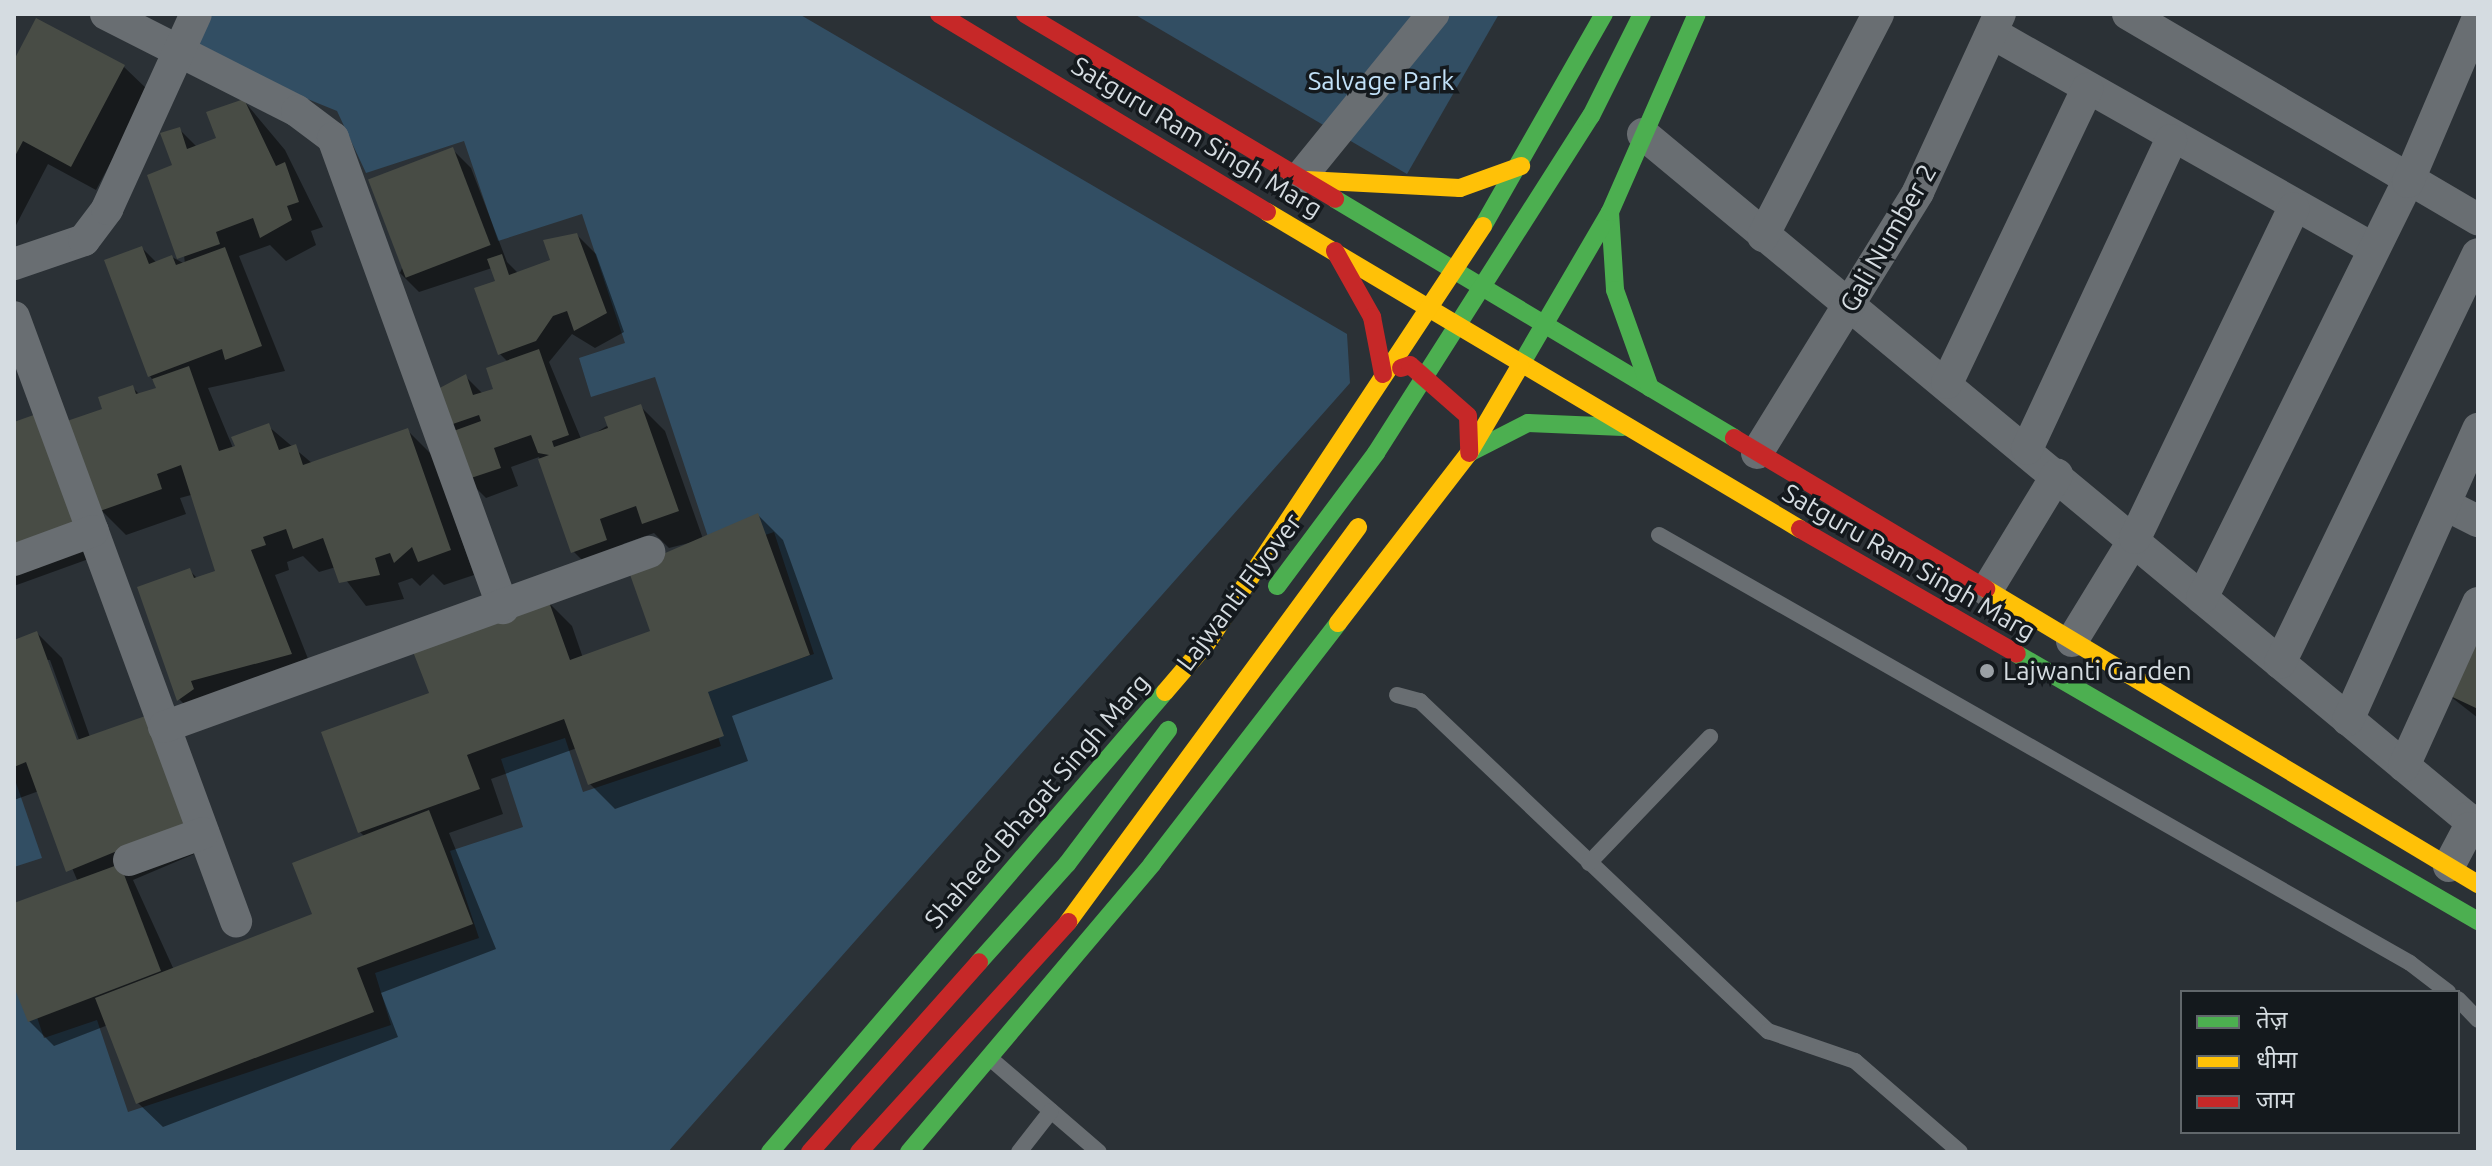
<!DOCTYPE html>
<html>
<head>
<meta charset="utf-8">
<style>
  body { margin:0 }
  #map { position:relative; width:2492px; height:1166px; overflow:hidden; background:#2b3136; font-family:Ubuntu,"Noto Sans Devanagari",sans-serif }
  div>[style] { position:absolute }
  .green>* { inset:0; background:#324e63 }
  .shadow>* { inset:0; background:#0007 }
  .building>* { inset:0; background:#484c45; transform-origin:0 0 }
  .lane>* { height:16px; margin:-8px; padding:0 8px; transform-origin:8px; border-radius:8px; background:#696e72 }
  .street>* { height:32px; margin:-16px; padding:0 16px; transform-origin:16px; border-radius:16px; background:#696e72 }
  .fast>* { height:18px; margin:-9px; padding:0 9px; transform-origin:9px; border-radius:9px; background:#4caf50 }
  .slow>* { height:18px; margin:-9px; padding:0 9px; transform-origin:9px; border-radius:9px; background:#ffc107 }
  .jam>* { height:18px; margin:-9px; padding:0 9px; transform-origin:9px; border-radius:9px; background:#c62828 }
  .dots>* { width:22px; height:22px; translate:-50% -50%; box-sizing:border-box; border:4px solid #14191d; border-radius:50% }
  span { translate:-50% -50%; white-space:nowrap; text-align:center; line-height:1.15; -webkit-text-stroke:7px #14191d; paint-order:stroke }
  .park-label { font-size:26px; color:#c2e1f8 }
  .street-label { font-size:26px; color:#d5dce1 }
  .poi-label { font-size:26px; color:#d5dce1 }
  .left { translate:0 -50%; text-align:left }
  .frame { position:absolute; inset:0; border:16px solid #d5dce1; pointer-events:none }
  .legend { position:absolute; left:2180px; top:990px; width:280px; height:144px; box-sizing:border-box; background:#14191d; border:2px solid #61676b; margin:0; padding:10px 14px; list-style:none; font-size:24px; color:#d5dce1 }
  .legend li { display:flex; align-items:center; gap:16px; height:40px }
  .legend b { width:40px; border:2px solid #61676b }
</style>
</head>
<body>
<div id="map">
  <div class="green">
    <i style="clip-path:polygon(208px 14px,799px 14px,1347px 334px,1350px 383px,668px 1152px,14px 1152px,14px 949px,44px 1038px,97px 1020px,128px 1112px,391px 1025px,375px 973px,479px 938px,450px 851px,523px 827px,501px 759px,565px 738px,583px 792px,721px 746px,703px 691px,814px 654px,774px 532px,713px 552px,655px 377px,591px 397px,579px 358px,625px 343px,582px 214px,498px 241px,464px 141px,366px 173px,337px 111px,187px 50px)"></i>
    <i style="clip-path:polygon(1134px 14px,1499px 14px,1407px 174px)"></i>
    <i style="clip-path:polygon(14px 777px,42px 858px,14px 867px)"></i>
  </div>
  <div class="shadow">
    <i style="clip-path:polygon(14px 64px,124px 67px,149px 91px,96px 190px,48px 164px,14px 229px)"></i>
    <i style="clip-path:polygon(244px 101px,285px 150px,323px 227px,311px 231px,316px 245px,286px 261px,270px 245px,239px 256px,285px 371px,208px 388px,233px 448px,268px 426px,313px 464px,407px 430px,432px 455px,474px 575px,444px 585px,433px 574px,420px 586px,412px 578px,398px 583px,404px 599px,366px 606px,336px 567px,319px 572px,303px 556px,287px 562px,289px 570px,275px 575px,316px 679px,204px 724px,179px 699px,190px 571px,198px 579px,218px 572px,191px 495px,180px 498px,186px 514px,126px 535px,101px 510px,105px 410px,132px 387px,140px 395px,158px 389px,150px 376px,142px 248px,157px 263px,172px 257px,185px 264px,174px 167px,179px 129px,197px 147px,218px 139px)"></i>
    <i style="clip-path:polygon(evenodd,452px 149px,471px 168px,507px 262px,518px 273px,553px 261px,577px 235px,596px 254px,624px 332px,595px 348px,572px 334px,549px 362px,582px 441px,640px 406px,665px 431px,703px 539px,758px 515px,783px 540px,833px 679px,732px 716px,748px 761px,615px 809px,590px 784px,577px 748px,491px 779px,503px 814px,449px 833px,496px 949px,381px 993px,398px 1037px,163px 1127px,138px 1103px,108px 1025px,54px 1046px,29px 1021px,14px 981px,14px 906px,78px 882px,39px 791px,14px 800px,14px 642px,37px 633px,62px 658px,90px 737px,213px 846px,133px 880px,174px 970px,314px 915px,365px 837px,360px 832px,431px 694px,547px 601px,572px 626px,583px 658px,653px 632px,701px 540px,669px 548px,654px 533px,623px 544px,630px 565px,598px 576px,573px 551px,539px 457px,511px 467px,518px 486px,486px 498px,467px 479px,448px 425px,466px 377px,483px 394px,496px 390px,508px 362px,500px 354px,497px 282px,492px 268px,419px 292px,400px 273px,452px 149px,46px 660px,50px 660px,82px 748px,78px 750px,46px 660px)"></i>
    <i style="clip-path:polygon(14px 424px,108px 552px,14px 586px)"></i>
    <i style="clip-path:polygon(2478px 627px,2478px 718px,2446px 693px)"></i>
  </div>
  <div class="building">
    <i style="clip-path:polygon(36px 18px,125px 65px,71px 167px,23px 141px,14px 158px,14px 60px)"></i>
    <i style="clip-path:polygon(244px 99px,276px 166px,285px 162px,299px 202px,287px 206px,292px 220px,260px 238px,253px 218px,216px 232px,220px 244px,177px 259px,147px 175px,172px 165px,160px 133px,180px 127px,187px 149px,216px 138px,206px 112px)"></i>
    <i style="left:453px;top:147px;width:105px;height:91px;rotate:69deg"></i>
    <i style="clip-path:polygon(577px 233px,607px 313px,574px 331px,567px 311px,553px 316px,536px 341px,498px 355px,474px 288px,495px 281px,487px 259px,502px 254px,509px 275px,550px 260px,543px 240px)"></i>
    <i style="clip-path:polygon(142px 246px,149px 264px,172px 255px,176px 265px,225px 247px,262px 346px,225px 360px,222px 349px,148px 377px,104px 260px)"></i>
    <i style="clip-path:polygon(539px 349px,569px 435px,552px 441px,554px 447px,608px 428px,604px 417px,641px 404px,679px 511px,642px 524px,636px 506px,600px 519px,607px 540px,571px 553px,538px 459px,549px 455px,538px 453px,531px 435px,494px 448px,501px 468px,465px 480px,448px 433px,481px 421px,479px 415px,447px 426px,434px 391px,466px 374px,473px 395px,493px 389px,486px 368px)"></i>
    <i style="clip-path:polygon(189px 366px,219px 451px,235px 446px,231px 437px,269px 423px,279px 450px,296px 444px,303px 465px,408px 428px,451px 550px,418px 562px,412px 547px,394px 563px,390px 553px,375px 558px,380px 575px,339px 583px,323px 538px,293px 549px,286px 529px,263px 537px,266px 545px,251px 550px,292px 654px,191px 681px,194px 689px,177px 701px,137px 587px,190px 568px,194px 578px,215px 571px,181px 465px,157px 474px,162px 489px,100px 511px,67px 421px,102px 409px,98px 397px,133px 385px,136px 394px,156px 388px,152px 379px)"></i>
    <i style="clip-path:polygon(42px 412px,84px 527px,14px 553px,14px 422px)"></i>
    <i style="clip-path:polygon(758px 513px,810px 655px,708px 692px,724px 736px,588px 785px,564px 719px,467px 755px,480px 789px,358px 833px,321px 732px,429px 693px,412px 649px,548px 599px,570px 660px,650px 631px,628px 569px)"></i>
    <i style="clip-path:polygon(2478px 625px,2478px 709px,2444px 693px)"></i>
    <i style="clip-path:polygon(37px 631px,77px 740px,151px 714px,190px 821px,66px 872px,26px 762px,14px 767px,14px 640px)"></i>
    <i style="clip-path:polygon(429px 810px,473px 924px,357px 968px,374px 1012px,136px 1104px,95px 998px,312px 914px,292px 863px)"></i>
    <i style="clip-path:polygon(120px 864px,161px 971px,28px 1022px,14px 987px,14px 903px)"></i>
  </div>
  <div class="lane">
    <i style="left:1659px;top:535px;width:864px;rotate:29.68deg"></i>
    <i style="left:2410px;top:963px;width:48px;rotate:37.3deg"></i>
    <i style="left:1397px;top:695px;width:24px;rotate:15deg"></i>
    <i style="left:1420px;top:701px;width:480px;rotate:43.5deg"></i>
    <i style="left:1768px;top:1031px;width:92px;rotate:19deg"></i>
    <i style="left:1855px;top:1061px;width:139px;rotate:40.9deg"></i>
    <i style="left:1589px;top:863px;width:175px;rotate:-46.2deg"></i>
    <i style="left:2458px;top:999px;width:29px;rotate:46deg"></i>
    <i style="left:992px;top:1060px;width:141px;rotate:40.7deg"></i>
    <i style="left:1019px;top:1152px;width:52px;rotate:-52deg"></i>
  </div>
  <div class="street">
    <i style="left:106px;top:14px;width:214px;rotate:26.9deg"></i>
    <i style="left:297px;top:111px;width:45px;rotate:36.9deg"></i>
    <i style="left:333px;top:138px;width:500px;rotate:70.1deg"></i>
    <i style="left:2128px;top:14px;width:406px;rotate:30.4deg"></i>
    <i style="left:1992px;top:33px;width:437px;rotate:29.5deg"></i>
    <i style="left:1643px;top:134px;width:1071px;rotate:39.7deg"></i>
    <i style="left:2467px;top:818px;width:10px;rotate:79deg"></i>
    <i style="left:2469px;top:828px;width:43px;rotate:117.8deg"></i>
    <i style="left:1299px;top:179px;width:213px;rotate:-50.9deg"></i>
    <i style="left:1763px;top:236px;width:250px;rotate:-62.6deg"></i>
    <i style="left:14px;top:264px;width:74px;rotate:-18.9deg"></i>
    <i style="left:84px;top:240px;width:39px;rotate:-53deg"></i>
    <i style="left:107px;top:209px;width:214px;rotate:-65.5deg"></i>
    <i style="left:14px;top:317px;width:644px;rotate:69.82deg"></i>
    <i style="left:1947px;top:383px;width:326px;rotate:-64.5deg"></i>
    <i style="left:2027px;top:449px;width:341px;rotate:-65deg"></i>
    <i style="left:1757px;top:453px;width:307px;rotate:-58.3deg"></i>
    <i style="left:1918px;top:192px;width:196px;rotate:-65.3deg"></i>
    <i style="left:2446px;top:505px;width:36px;rotate:27deg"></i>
    <i style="left:14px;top:560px;width:84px;rotate:-20.2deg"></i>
    <i style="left:1987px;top:590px;width:135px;rotate:-58.7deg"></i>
    <i style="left:2202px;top:598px;width:464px;rotate:-63.7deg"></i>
    <i style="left:2408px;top:182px;width:178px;rotate:-66.9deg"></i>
    <i style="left:2072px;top:641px;width:121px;rotate:-58.5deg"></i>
    <i style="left:2135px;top:538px;width:366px;rotate:-64.3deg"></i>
    <i style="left:2280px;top:663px;width:454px;rotate:-64.2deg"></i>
    <i style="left:2348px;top:720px;width:319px;rotate:-65.9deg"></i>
    <i style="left:164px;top:727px;width:516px;rotate:-19.84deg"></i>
    <i style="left:2404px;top:766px;width:179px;rotate:-65.6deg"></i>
    <i style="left:129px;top:860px;width:79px;rotate:-20deg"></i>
  </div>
  <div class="fast">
    <i style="left:1335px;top:199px;width:465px;rotate:30.9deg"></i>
    <i style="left:1610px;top:212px;width:78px;rotate:86.3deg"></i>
    <i style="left:1615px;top:290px;width:104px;rotate:70.3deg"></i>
    <i style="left:1483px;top:226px;width:244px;rotate:-60.3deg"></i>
    <i style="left:1520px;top:366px;width:178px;rotate:-59.7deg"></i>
    <i style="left:1610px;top:212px;width:216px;rotate:-66.3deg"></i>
    <i style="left:1469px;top:453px;width:66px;rotate:-27deg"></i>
    <i style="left:1528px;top:423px;width:95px;rotate:2.4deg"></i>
    <i style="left:1277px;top:586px;width:166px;rotate:-53.3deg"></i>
    <i style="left:1376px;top:453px;width:400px;rotate:-57.5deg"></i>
    <i style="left:1591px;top:116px;width:114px;rotate:-63.4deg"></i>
    <i style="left:2017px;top:654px;width:533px;rotate:30.08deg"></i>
    <i style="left:979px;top:962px;width:132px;rotate:-48.1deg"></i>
    <i style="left:1067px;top:864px;width:168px;rotate:-53deg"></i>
    <i style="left:770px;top:1152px;width:606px;rotate:-49.35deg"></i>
    <i style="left:909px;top:1152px;width:377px;rotate:-49.8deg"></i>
    <i style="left:1152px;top:864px;width:304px;rotate:-52.3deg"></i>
  </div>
  <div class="slow">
    <i style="left:1306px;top:180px;width:154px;rotate:3deg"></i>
    <i style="left:1460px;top:188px;width:65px;rotate:-19.8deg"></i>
    <i style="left:1267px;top:212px;width:620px;rotate:30.74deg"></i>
    <i style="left:1986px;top:589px;width:574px;rotate:30.95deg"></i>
    <i style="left:1338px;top:623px;width:215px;rotate:-52.4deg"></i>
    <i style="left:1469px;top:453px;width:101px;rotate:-59.6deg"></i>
    <i style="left:1165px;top:692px;width:65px;rotate:-49.4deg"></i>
    <i style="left:1207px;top:643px;width:500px;rotate:-56.5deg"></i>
    <i style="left:1068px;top:922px;width:490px;rotate:-53.7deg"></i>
  </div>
  <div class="jam">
    <i style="left:939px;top:14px;width:383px;rotate:31.1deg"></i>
    <i style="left:1025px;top:14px;width:361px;rotate:30.8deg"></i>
    <i style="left:1335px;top:251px;width:76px;rotate:60.7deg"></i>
    <i style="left:1372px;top:317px;width:58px;rotate:79.1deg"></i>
    <i style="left:1401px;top:368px;width:9px;rotate:-18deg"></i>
    <i style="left:1410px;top:365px;width:77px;rotate:41.3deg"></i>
    <i style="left:1468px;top:416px;width:37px;rotate:88deg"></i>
    <i style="left:1734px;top:438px;width:294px;rotate:30.9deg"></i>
    <i style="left:1800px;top:529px;width:250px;rotate:29.9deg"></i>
    <i style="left:810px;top:1152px;width:254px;rotate:-48.3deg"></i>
    <i style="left:859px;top:1152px;width:311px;rotate:-47.7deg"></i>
  </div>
  <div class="dots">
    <i style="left:1987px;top:671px;background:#9aa0a5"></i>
  </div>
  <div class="park-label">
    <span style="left:1381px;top:81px">Salvage Park</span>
  </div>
  <div class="street-label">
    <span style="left:1197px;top:137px;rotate:31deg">Satguru Ram Singh Marg</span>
    <span style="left:1888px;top:238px;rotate:-60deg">Gali Number 2</span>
    <span style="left:1909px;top:562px;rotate:30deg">Satguru Ram Singh Marg</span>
    <span style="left:1239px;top:592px;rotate:-53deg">Lajwanti Flyover</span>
    <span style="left:1037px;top:801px;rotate:-49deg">Shaheed Bhagat Singh Marg</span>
  </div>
  <div class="poi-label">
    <span class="left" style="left:2003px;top:671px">Lajwanti Garden</span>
  </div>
  <div class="frame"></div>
  <ul class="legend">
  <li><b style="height:10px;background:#4caf50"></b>तेज़</li>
  <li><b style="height:10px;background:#ffc107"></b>धीमा</li>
  <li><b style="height:10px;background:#c62828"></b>जाम</li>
  </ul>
</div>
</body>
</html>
